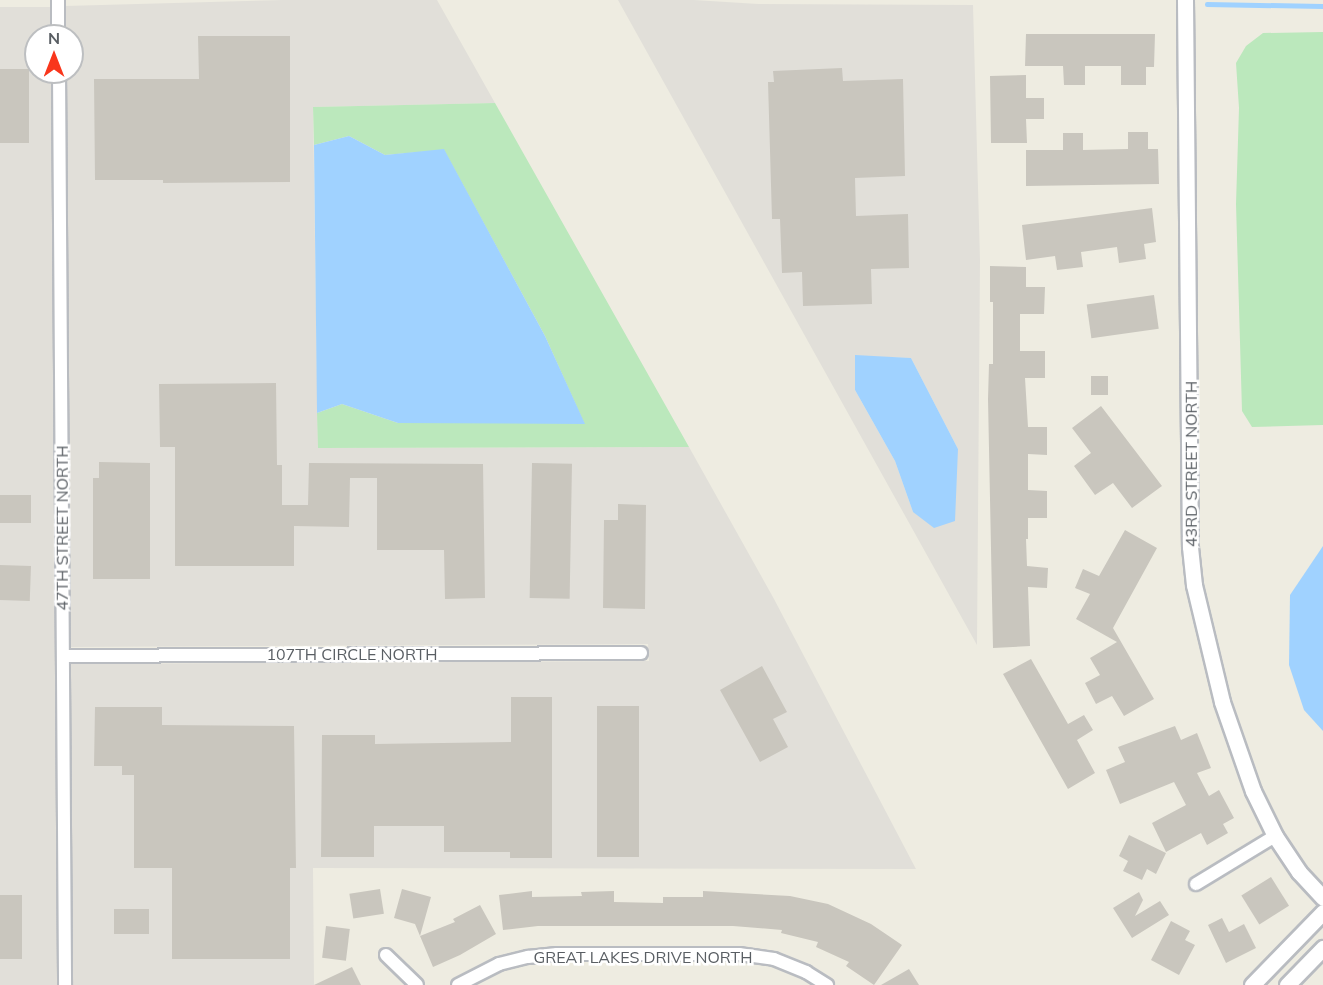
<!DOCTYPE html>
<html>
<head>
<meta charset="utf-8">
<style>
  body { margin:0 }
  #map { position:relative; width:1323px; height:985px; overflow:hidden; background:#eeece1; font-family:Mulish,sans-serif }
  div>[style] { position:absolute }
  .industrial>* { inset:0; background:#e1dfd9 }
  .green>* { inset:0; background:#bbe8bc }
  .water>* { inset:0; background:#a0d2ff }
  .stream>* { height:4.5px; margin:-2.25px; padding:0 2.25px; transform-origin:2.25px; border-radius:2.25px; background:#a0d2ff }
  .building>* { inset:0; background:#c9c6be; transform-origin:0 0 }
  .roads { filter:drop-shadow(2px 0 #b9bcc1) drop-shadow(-2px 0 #b9bcc1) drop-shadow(0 2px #b9bcc1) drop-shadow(0 -2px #b9bcc1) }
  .minor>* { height:12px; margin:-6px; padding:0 6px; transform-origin:6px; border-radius:6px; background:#fff }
  .tertiary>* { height:15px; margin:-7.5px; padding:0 7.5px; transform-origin:7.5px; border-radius:7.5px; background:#fff }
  span { translate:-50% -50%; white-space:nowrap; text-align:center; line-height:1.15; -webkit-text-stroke:5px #fff; paint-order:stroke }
  .street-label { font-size:16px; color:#595e63 }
  .north { position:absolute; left:24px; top:24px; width:60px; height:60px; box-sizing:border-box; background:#fff; border:2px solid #bdbfc1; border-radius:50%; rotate:0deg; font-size:16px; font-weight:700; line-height:24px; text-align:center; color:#595e63 }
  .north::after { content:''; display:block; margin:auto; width:21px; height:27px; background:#f9361c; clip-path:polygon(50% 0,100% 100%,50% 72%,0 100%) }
</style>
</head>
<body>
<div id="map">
  <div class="industrial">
    <i style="clip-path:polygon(283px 0,437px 0,495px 103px,313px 107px,318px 448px,689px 447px,774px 599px,916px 869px,313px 868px,314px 985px,72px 985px,71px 664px,649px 661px,648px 644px,71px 647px,66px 72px,72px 72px,72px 36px,66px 36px,65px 6px)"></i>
    <i style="clip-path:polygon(evenodd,618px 0,694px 0,758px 4px,973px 5px,980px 260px,977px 645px,618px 0,855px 356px,911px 358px,958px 449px,913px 512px,895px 461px,855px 390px,855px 356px)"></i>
    <i style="clip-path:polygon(0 7px,50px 7px,51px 36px,36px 36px,36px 72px,51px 72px,57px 985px,0 985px)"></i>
  </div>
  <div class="green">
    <i style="clip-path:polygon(1323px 32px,1323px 425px,1252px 427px,1242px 411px,1236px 204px,1239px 108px,1236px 63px,1246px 46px,1263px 33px)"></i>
    <i style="clip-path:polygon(495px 103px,689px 447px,318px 448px,317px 413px,342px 404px,398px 423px,584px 423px,545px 336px,444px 150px,385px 155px,349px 136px,314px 145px,313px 107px)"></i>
  </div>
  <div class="water">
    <i style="clip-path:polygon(349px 136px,385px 155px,444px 149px,545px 336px,585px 424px,398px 423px,342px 404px,317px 413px,314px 145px)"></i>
    <i style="clip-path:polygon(855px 355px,911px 358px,958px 449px,955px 521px,934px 528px,913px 512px,895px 461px,855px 390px)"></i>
    <i style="clip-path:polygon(1323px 546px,1323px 731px,1304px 710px,1289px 665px,1290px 595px)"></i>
  </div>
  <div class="stream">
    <i style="left:1207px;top:4px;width:116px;rotate:1deg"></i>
  </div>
  <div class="building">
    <i style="clip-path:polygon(1026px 34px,1155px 34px,1154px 67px,1146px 67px,1146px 85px,1121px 85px,1121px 66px,1085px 66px,1085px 85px,1064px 85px,1063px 66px,1025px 66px)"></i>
    <i style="clip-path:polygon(198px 36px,290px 36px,290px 182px,163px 183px,163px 180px,95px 180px,94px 79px,199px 79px)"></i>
    <i style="clip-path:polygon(842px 68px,843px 81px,903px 79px,905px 176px,855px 178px,856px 216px,908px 214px,909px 268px,871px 269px,872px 304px,803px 306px,802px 272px,782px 273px,780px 219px,772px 219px,768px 82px,774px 82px,773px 71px)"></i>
    <i style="left:0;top:69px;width:29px;height:74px"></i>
    <i style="clip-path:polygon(1026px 75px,1026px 98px,1044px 98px,1044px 119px,1026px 119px,1027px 143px,991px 143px,990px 76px)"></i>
    <i style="clip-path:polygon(1128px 132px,1148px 132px,1148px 149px,1158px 149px,1159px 184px,1026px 186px,1026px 150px,1063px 150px,1063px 133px,1083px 133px,1083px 150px,1128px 149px)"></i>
    <i style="clip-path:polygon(1152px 208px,1156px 242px,1144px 244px,1146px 259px,1119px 263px,1117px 247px,1081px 252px,1083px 267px,1057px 270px,1055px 256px,1026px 260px,1022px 225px)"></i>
    <i style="clip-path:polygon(990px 266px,1026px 267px,1026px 287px,1045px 287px,1044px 314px,1020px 314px,1020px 351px,1045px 351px,1045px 378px,1025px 378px,1028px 427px,1047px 427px,1047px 455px,1028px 454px,1028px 490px,1047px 491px,1047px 518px,1028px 518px,1028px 539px,1026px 539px,1027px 566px,1048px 568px,1047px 588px,1028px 587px,1030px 646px,993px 648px,988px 399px,989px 364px,993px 364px,993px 302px,990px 302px)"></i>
    <i style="left:1154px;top:295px;width:34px;height:68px;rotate:82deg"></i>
    <i style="left:1091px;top:376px;width:17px;height:19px"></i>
    <i style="clip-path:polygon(276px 383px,277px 465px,282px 465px,282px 505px,308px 505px,309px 463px,483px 464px,485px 598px,445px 599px,444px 550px,377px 550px,377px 478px,350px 478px,349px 527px,294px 526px,294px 566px,175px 566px,175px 447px,160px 447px,159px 384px)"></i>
    <i style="clip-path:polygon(1101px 406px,1162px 486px,1132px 508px,1113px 483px,1095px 495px,1074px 466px,1091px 453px,1072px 428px)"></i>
    <i style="clip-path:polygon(99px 462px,150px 463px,150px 579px,93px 579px,93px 478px,99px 478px)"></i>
    <i style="left:532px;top:463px;width:40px;height:135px;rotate:1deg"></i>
    <i style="left:0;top:495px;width:31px;height:28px"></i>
    <i style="clip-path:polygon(618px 504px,646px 505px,645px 609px,603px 608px,604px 520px,618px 520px)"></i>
    <i style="clip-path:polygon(1125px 530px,1157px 548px,1113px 628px,1154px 699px,1124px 716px,1112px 696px,1096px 704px,1085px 683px,1100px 675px,1090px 658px,1117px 642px,1076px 619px,1090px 594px,1075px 588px,1083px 569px,1099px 576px)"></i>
    <i style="left:0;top:565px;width:31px;height:35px;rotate:2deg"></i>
    <i style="clip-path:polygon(1031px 659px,1068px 724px,1084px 715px,1093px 730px,1077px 740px,1095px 773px,1068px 789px,1003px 674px)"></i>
    <i style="clip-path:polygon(762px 666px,787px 712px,773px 719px,788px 747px,760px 762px,720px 690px)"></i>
    <i style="clip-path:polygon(511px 697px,552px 697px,552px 858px,510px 858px,510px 852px,444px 852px,444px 826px,374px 826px,374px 857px,321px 857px,322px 735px,375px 735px,375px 744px,511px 742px)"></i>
    <i style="left:597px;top:706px;width:42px;height:151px"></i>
    <i style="clip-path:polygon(95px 707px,162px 707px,162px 725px,294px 726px,296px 868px,290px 868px,290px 959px,172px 959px,172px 868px,134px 868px,134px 775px,122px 775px,122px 766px,94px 766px)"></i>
    <i style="clip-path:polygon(1175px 726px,1181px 740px,1197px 733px,1211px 768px,1197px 773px,1209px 796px,1219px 790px,1234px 818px,1223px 824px,1228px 833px,1207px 845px,1201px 833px,1166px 852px,1152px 823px,1186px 805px,1174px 782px,1120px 804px,1106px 770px,1125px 762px,1118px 747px)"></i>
    <i style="clip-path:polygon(1129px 835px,1166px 853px,1156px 874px,1147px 869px,1142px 880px,1123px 871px,1128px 861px,1119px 856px)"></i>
    <i style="left:1271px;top:877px;width:34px;height:35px;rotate:58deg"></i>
    <i style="left:380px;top:889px;width:25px;height:31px;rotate:81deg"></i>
    <i style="clip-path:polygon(402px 889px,431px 897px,420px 936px,415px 924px,394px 918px)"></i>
    <i style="clip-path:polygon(532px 891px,532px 897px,582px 896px,581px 892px,614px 891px,614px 902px,663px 903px,663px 897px,703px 897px,703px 891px,790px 896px,828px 904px,871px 924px,902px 945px,874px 985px,846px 966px,849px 962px,816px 947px,818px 942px,781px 933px,782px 930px,733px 926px,538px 926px,503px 930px,499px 895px)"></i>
    <i style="clip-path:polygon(1139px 892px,1143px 900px,1135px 916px,1160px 901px,1169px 915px,1132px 938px,1113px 908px)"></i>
    <i style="left:0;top:895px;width:22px;height:64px"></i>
    <i style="clip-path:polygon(480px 905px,496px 934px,460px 955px,433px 967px,420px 936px,455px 922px,453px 919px)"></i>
    <i style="left:114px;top:909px;width:35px;height:25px"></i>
    <i style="clip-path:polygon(1222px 918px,1229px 932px,1244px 924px,1256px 948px,1226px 963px,1208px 925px)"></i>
    <i style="clip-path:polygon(1171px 921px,1190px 931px,1185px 940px,1195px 945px,1179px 975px,1151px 960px)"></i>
    <i style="left:326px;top:926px;width:24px;height:32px;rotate:7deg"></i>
    <i style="clip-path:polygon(352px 967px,361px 985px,314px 985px)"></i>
    <i style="clip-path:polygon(909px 969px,919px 985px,881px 985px)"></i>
  </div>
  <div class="roads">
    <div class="minor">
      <i style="left:58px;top:0;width:36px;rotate:90deg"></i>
      <i style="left:59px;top:72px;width:913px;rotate:89.62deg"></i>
      <i style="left:64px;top:656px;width:577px;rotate:-0.3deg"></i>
      <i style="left:1196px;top:884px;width:92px;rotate:-31.3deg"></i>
      <i style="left:386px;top:955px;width:43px;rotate:44.1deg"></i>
      <i style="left:458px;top:985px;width:46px;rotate:-27.1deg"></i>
      <i style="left:499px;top:964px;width:30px;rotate:-14deg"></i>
      <i style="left:528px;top:957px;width:29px;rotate:-6deg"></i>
      <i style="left:557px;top:954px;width:182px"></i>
      <i style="left:739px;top:954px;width:35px;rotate:8deg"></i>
      <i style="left:774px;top:959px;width:35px;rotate:22deg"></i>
      <i style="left:806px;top:972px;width:25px;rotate:32deg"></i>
    </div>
    <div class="tertiary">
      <i style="left:1185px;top:0;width:547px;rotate:89.48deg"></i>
      <i style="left:1190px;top:547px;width:38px;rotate:84deg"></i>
      <i style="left:1194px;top:585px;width:120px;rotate:76.5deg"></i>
      <i style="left:1222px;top:702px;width:94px;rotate:70.8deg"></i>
      <i style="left:1253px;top:791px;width:50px;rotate:63.9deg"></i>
      <i style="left:1275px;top:836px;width:43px;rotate:56.3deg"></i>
      <i style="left:1299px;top:872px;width:35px;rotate:47deg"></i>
      <i style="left:1252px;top:985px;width:102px;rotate:-45.8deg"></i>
      <i style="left:1287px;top:985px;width:52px;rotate:-45.8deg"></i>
    </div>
  </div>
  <div class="street-label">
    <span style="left:1191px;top:464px;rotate:-90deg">43RD STREET NORTH</span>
    <span style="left:62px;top:528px;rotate:-90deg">47TH STREET NORTH</span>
    <span style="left:352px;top:654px">107TH CIRCLE NORTH</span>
    <span style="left:643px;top:957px">GREAT LAKES DRIVE NORTH</span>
  </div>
  <div class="north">N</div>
</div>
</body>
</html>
